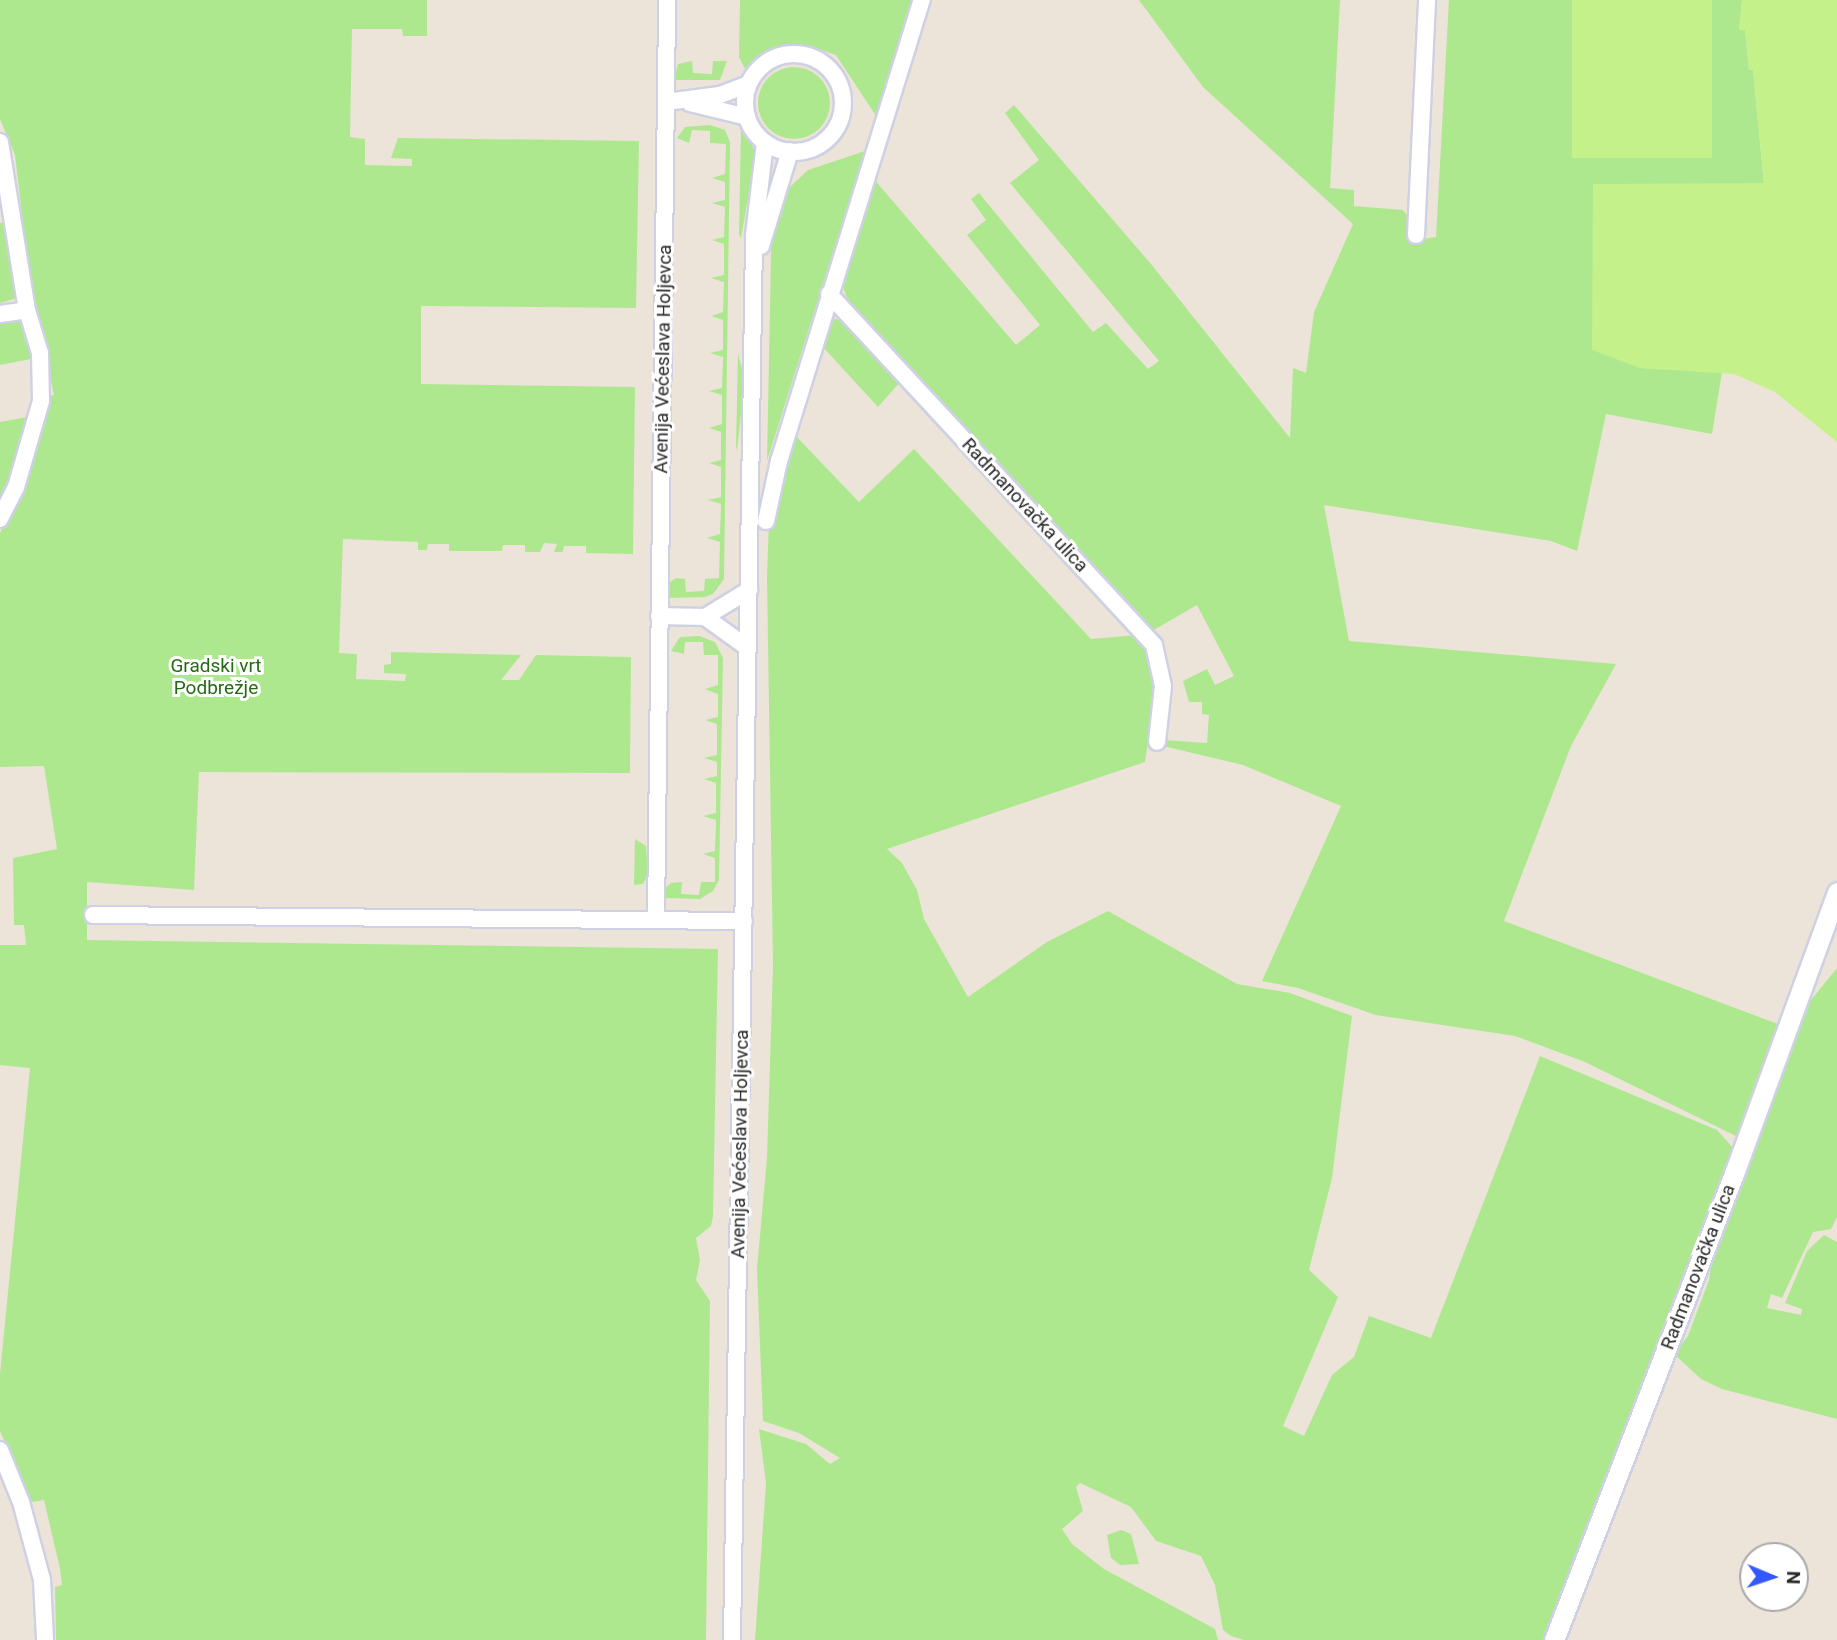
<!DOCTYPE html>
<html>
<head>
<meta charset="utf-8">
<style>
  body { margin:0 }
  #map { position:relative; width:1837px; height:1640px; overflow:hidden; background:#ece4d8; font-family:Roboto,sans-serif }
  div>[style] { position:absolute }
  .green>* { inset:0; background:#ade88f }
  .round { border-radius:50% }
  .pitch>* { inset:0; background:#c5f18a; transform-origin:0 0 }
  .roads { filter:drop-shadow(2px 0 #ced1e3) drop-shadow(-2px 0 #ced1e3) drop-shadow(0 2px #ced1e3) drop-shadow(0 -2px #ced1e3) }
  .minor>* { height:16px; margin:-8px; padding:0 8px; transform-origin:8px; border-radius:8px; background:#fff }
  .minor>.ring { margin:-8px; padding:0; box-sizing:content-box; background:none; border:16px solid #fff; border-radius:50% }
  .tertiary>* { height:19px; margin:-9.5px; padding:0 9.5px; transform-origin:9.5px; border-radius:9.5px; background:#fff }
  span { translate:-50% -50%; white-space:nowrap; text-align:center; line-height:1.15; -webkit-text-stroke:6px #fff; paint-order:stroke }
  .street-label { font-size:19px; color:#282828 }
  .park-label { font-size:19px; color:#256a13 }
  .north { position:absolute; left:1739px; top:1542px; width:70px; height:70px; box-sizing:border-box; background:#fff; border:2px solid #a9a9a9; border-radius:50%; rotate:92deg; font-size:19px; font-weight:700; line-height:28px; text-align:center; color:#282828 }
  .north::after { content:''; display:block; margin:auto; width:24px; height:32px; background:#3358ff; clip-path:polygon(50% 0,100% 100%,50% 72%,0 100%) }
</style>
</head>
<body>
<div id="map">
  <div class="green">
    <i style="clip-path:polygon(0 0,427px 0,427px 36px,403px 36px,402px 29px,352px 29px,350px 137px,365px 139px,365px 165px,412px 166px,412px 159px,391px 158px,398px 138px,639px 141px,636px 308px,421px 306px,421px 384px,635px 387px,633px 554px,586px 553px,586px 546px,564px 546px,563px 552px,554px 552px,557px 544px,544px 543px,540px 552px,525px 552px,525px 545px,503px 545px,502px 551px,449px 551px,449px 544px,428px 544px,427px 550px,418px 550px,418px 542px,343px 539px,339px 653px,357px 654px,356px 679px,405px 681px,406px 674px,384px 673px,384px 665px,391px 664px,391px 652px,521px 655px,501px 680px,519px 680px,536px 655px,631px 657px,630px 773px,199px 772px,194px 890px,87px 882px,87px 940px,718px 949px,713px 1216px,711px 1226px,696px 1238px,700px 1260px,696px 1280px,710px 1301px,706px 1640px,56px 1640px,55px 1587px,62px 1585px,60px 1569px,44px 1500px,32px 1502px,0 1431px,0 1374px,30px 1068px,0 1065px,0 945px,26px 945px,24px 925px,14px 925px,13px 858px,57px 849px,44px 766px,0 767px,0 533px,22px 483px,48px 396px,54px 395px,30px 283px,15px 155px,0 119px)"></i>
    <i style="clip-path:polygon(740px 0,920px 0,876px 116px,836px 55px,816px 48px,795px 45px,775px 50px,748px 71px,744px 67px,739px 57px)"></i>
    <i style="clip-path:polygon(1139px 0,1340px 0,1330px 188px,1354px 190px,1354px 206px,1403px 210px,1408px 217px,1408px 238px,1423px 239px,1436px 237px,1449px 0,1742px 0,1739px 30px,1745px 30px,1749px 70px,1753px 70px,1764px 184px,1593px 184px,1640px 368px,1722px 372px,1712px 434px,1606px 414px,1577px 551px,1551px 541px,1324px 505px,1349px 641px,1616px 664px,1571px 746px,1504px 921px,1783px 1026px,1740px 1138px,1585px 1062px,1515px 1036px,1376px 1015px,1298px 988px,1262px 981px,1341px 806px,1243px 765px,1163px 746px,1164px 740px,1207px 743px,1209px 715px,1202px 714px,1202px 702px,1189px 702px,1183px 681px,1207px 669px,1215px 685px,1234px 676px,1197px 605px,1152px 631px,1141px 622px,851px 309px,843px 287px,844px 272px,873px 178px,1016px 345px,1040px 325px,967px 235px,986px 220px,971px 199px,979px 193px,1093px 332px,1106px 323px,1148px 369px,1159px 361px,1010px 183px,1039px 160px,1005px 113px,1014px 105px,1151px 264px,1290px 438px,1293px 368px,1306px 373px,1314px 312px,1353px 224px,1203px 87px)"></i>
    <i style="clip-path:polygon(692px 61px,693px 73px,712px 74px,713px 61px,727px 61px,720px 80px,674px 80px,678px 64px)"></i>
    <i class="round" style="left:758px;top:67px;width:72px;height:72px"></i>
    <i style="clip-path:polygon(710px 125px,725px 130px,730px 142px,724px 579px,713px 594px,705px 597px,668px 598px,669px 583px,676px 578px,685px 579px,686px 592px,704px 591px,705px 579px,719px 578px,720px 542px,707px 538px,720px 534px,721px 504px,708px 500px,721px 497px,721px 467px,709px 463px,721px 460px,721px 432px,709px 428px,722px 424px,722px 395px,709px 391px,722px 388px,723px 357px,710px 353px,723px 350px,723px 320px,711px 316px,723px 312px,724px 282px,711px 278px,724px 275px,724px 244px,712px 240px,724px 237px,725px 207px,712px 203px,725px 200px,725px 182px,712px 178px,725px 174px,726px 144px,710px 143px,710px 131px,692px 130px,689px 143px,677px 138px,685px 127px)"></i>
    <i style="clip-path:polygon(741px 127px,756px 152px,741px 238px,739px 234px)"></i>
    <i style="clip-path:polygon(865px 151px,767px 461px,772px 204px,808px 170px)"></i>
    <i style="clip-path:polygon(11px 221px,17px 298px,0 303px,0 223px)"></i>
    <i style="clip-path:polygon(25px 314px,36px 358px,0 365px,0 319px)"></i>
    <i style="clip-path:polygon(833px 319px,845px 320px,901px 381px,878px 407px,822px 346px)"></i>
    <i style="clip-path:polygon(738px 354px,745px 379px,737px 450px,736px 447px)"></i>
    <i style="clip-path:polygon(33px 416px,17px 463px,0 508px,0 422px)"></i>
    <i style="clip-path:polygon(791px 431px,859px 502px,914px 449px,1091px 639px,1137px 635px,1147px 645px,1156px 689px,1145px 762px,887px 849px,902px 863px,917px 890px,924px 919px,968px 997px,1047px 942px,1108px 911px,1237px 984px,1290px 993px,1352px 1016px,1332px 1178px,1309px 1270px,1338px 1297px,1283px 1426px,1304px 1436px,1332px 1375px,1354px 1357px,1369px 1316px,1431px 1338px,1540px 1056px,1717px 1130px,1735px 1150px,1545px 1640px,1244px 1640px,1231px 1636px,1223px 1630px,1215px 1585px,1201px 1556px,1156px 1541px,1131px 1507px,1080px 1483px,1076px 1487px,1083px 1511px,1062px 1529px,1072px 1544px,1104px 1569px,1215px 1629px,1218px 1640px,755px 1640px,766px 1483px,759px 1429px,806px 1444px,830px 1464px,840px 1458px,799px 1433px,763px 1421px,757px 1269px,767px 1158px,773px 966px,767px 577px,769px 521px)"></i>
    <i style="clip-path:polygon(699px 636px,715px 642px,723px 658px,719px 880px,713px 891px,700px 899px,665px 898px,664px 889px,671px 883px,682px 882px,681px 894px,699px 895px,701px 882px,715px 882px,715px 858px,703px 854px,715px 851px,716px 820px,703px 816px,716px 813px,716px 783px,704px 779px,717px 776px,717px 762px,704px 758px,717px 755px,717px 724px,705px 720px,718px 717px,718px 694px,705px 689px,718px 685px,718px 655px,704px 655px,703px 642px,685px 642px,684px 654px,671px 651px,680px 637px)"></i>
    <i style="clip-path:polygon(635px 839px,646px 846px,648px 874px,643px 884px,634px 885px)"></i>
    <i style="clip-path:polygon(1837px 968px,1837px 1217px,1831px 1229px,1813px 1232px,1782px 1298px,1771px 1294px,1767px 1308px,1801px 1315px,1802px 1309px,1785px 1303px,1807px 1251px,1824px 1235px,1837px 1242px,1837px 1419px,1722px 1389px,1701px 1379px,1674px 1354px,1688px 1336px,1709px 1280px,1713px 1252px,1803px 1010px)"></i>
    <i style="clip-path:polygon(1121px 1530px,1131px 1534px,1139px 1564px,1120px 1565px,1111px 1558px,1107px 1535px)"></i>
  </div>
  <div class="pitch">
    <i style="left:1572px;top:0;width:140px;height:158px"></i>
    <i style="clip-path:polygon(1742px 0,1837px 0,1837px 442px,1775px 392px,1734px 374px,1640px 368px,1592px 350px,1593px 184px,1764px 183px,1753px 70px,1749px 70px,1745px 30px,1739px 30px)"></i>
  </div>
  <div class="roads">
    <div class="minor">
      <i class="ring" style="left:745px;top:54px;width:82px;height:82px"></i>
      <i style="left:666px;top:102px;width:54px;rotate:-7.4deg"></i>
      <i style="left:720px;top:95px;width:30px;rotate:-21deg"></i>
      <i style="left:690px;top:103px;width:59px;rotate:13.8deg"></i>
      <i style="left:0;top:142px;width:170px;rotate:80.9deg"></i>
      <i style="left:1416px;top:235px;width:235px;rotate:-87.3deg"></i>
      <i style="left:761px;top:246px;width:99px;rotate:-73deg"></i>
      <i style="left:829px;top:294px;width:478px;rotate:47.2deg"></i>
      <i style="left:1154px;top:645px;width:42px;rotate:77.6deg"></i>
      <i style="left:1163px;top:686px;width:56px;rotate:96.1deg"></i>
      <i style="left:0;top:314px;width:27px;rotate:-8deg"></i>
      <i style="left:27px;top:310px;width:45px;rotate:73.2deg"></i>
      <i style="left:40px;top:353px;width:48px;rotate:88.8deg"></i>
      <i style="left:41px;top:401px;width:90px;rotate:106.2deg"></i>
      <i style="left:16px;top:487px;width:36px;rotate:117deg"></i>
      <i style="left:766px;top:521px;width:61px;rotate:-77.8deg"></i>
      <i style="left:779px;top:461px;width:483px;rotate:-72.8deg"></i>
      <i style="left:659px;top:616px;width:46px;rotate:1.2deg"></i>
      <i style="left:705px;top:617px;width:52px;rotate:-31.5deg"></i>
      <i style="left:705px;top:617px;width:53px;rotate:35.8deg"></i>
      <i style="left:93px;top:915px;width:651px;rotate:0.53deg"></i>
      <i style="left:656px;top:920px;width:920px;rotate:-89.31deg"></i>
      <i style="left:0;top:1450px;width:56px;rotate:68deg"></i>
      <i style="left:21px;top:1502px;width:81px;rotate:74.9deg"></i>
      <i style="left:42px;top:1580px;width:60px;rotate:87.1deg"></i>
      <i style="left:732px;top:1640px;width:1405px;rotate:-89.1deg"></i>
      <i style="left:754px;top:235px;width:93px;rotate:-83.2deg"></i>
    </div>
    <div class="tertiary">
      <i style="left:1554px;top:1640px;width:503px;rotate:-68.9deg"></i>
      <i style="left:1735px;top:1171px;width:297px;rotate:-69.9deg"></i>
    </div>
  </div>
  <div class="street-label">
    <span style="left:663px;top:359px;rotate:-89deg">Avenija Većeslava Holjevca</span>
    <span style="left:1025px;top:505px;rotate:47deg">Radmanovačka ulica</span>
    <span style="left:740px;top:1144px;rotate:-89deg">Avenija Većeslava Holjevca</span>
    <span style="left:1698px;top:1267px;rotate:-69deg">Radmanovačka ulica</span>
  </div>
  <div class="park-label">
    <span style="left:216px;top:677px">Gradski vrt<br>Podbrežje</span>
  </div>
  <div class="north">N</div>
</div>
</body>
</html>
